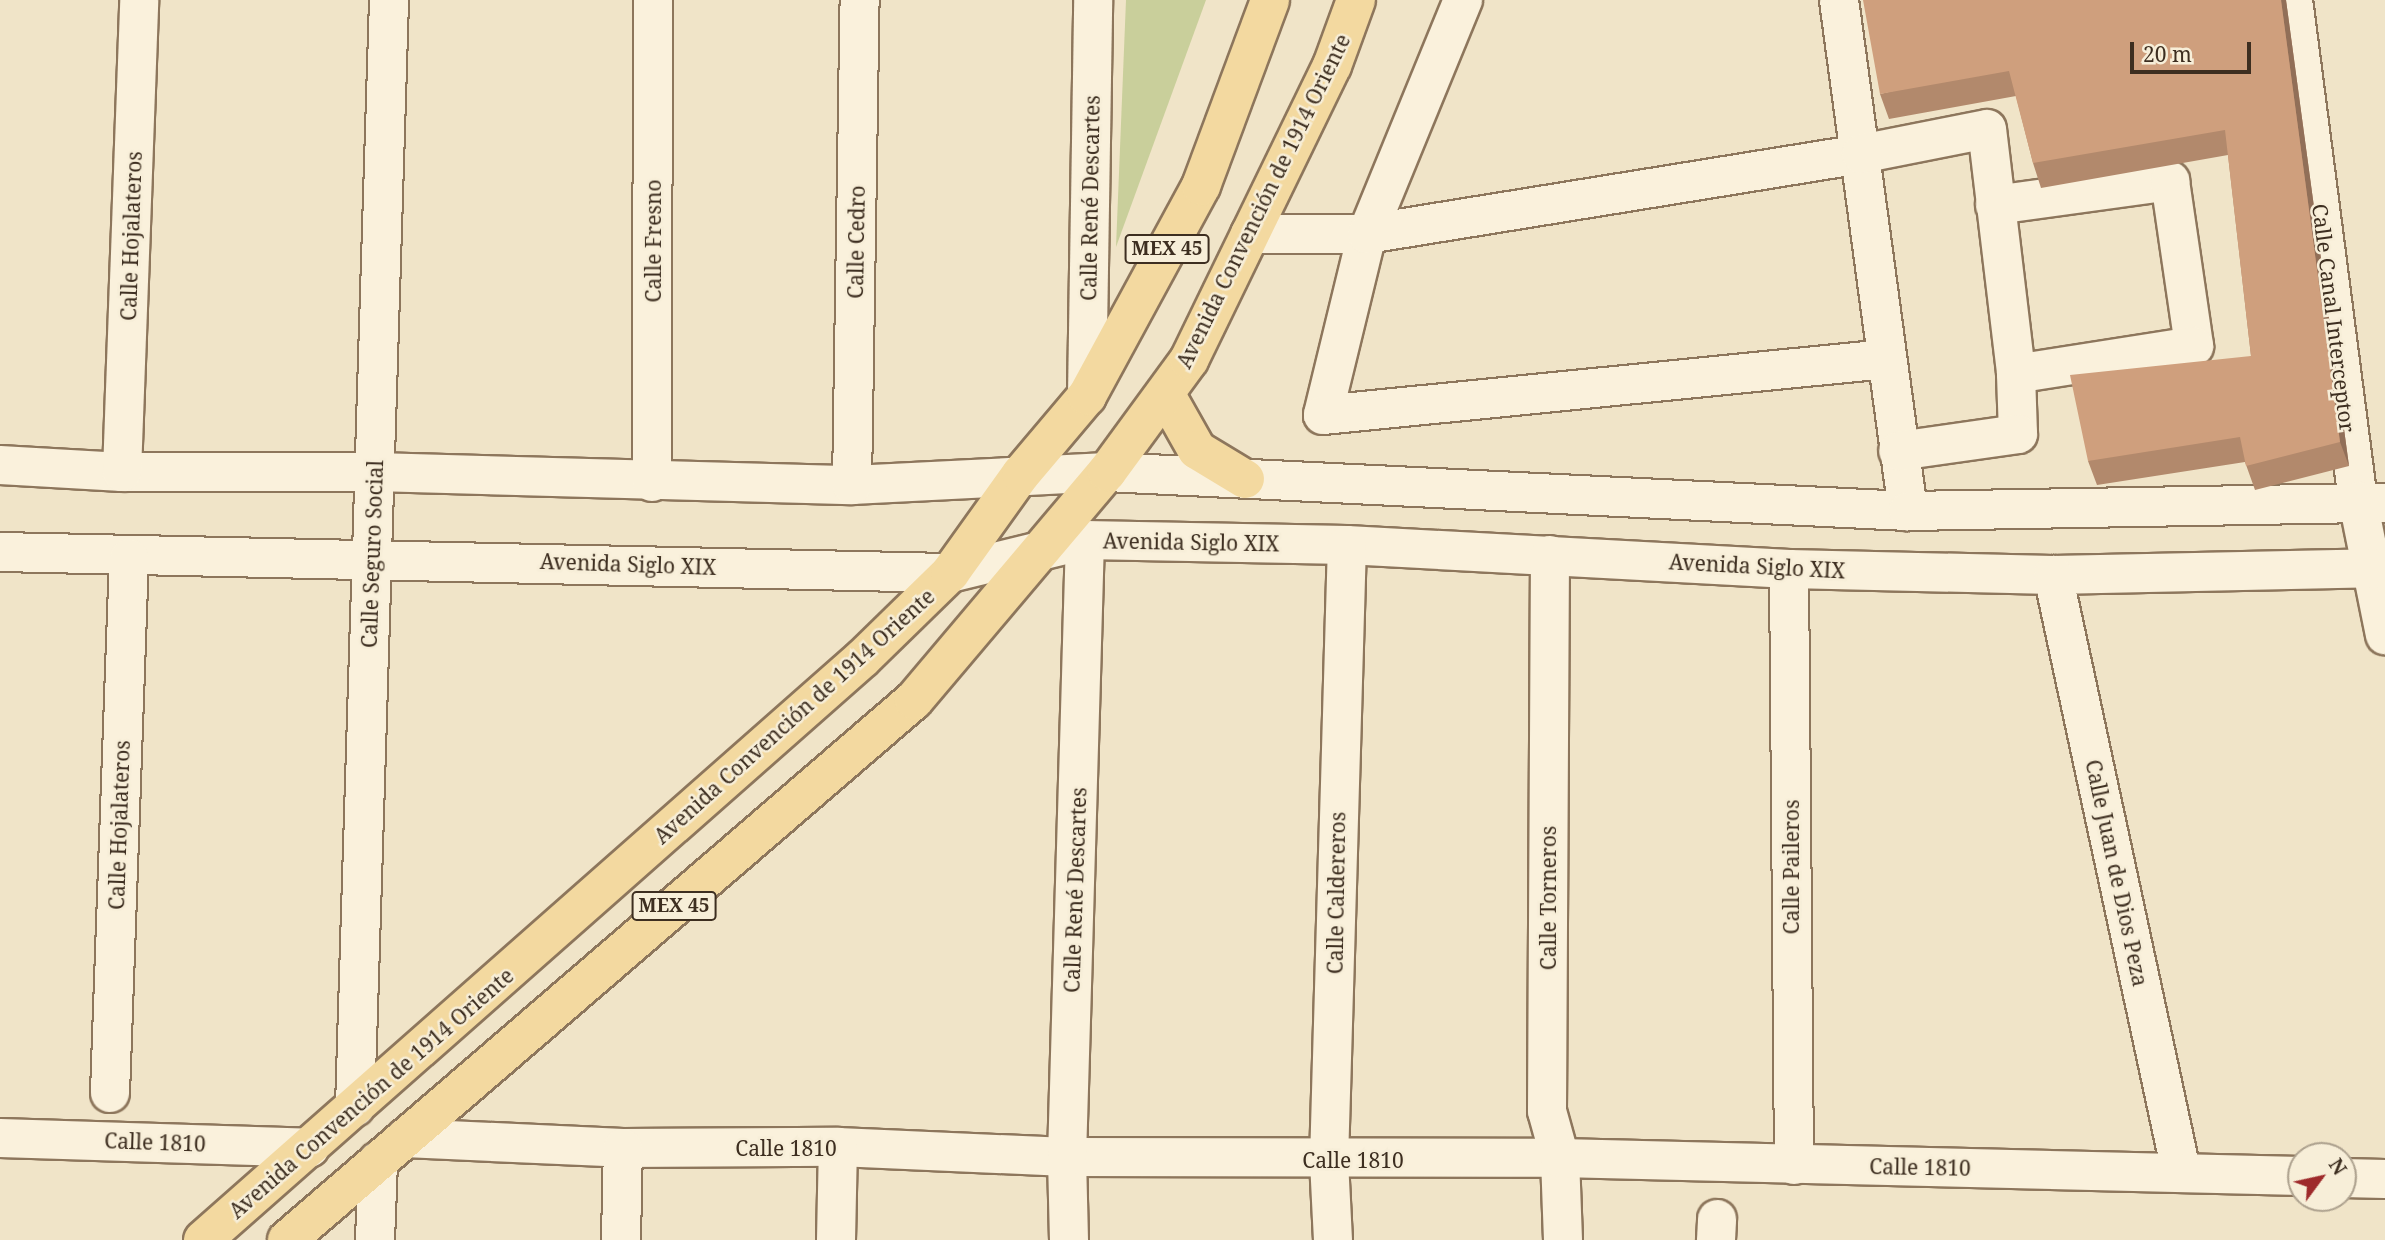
<!DOCTYPE html>
<html>
<head>
<meta charset="utf-8">
<style>
  body { margin:0 }
  #map { position:relative; width:2385px; height:1240px; overflow:hidden; background:#f0e4c8; font-family:"Noto Serif",serif }
  div>[style] { position:absolute }
  .green>* { inset:0; background:#c9cf9b }
  .roads { filter:drop-shadow(2px 0 #8d765c) drop-shadow(-2px 0 #8d765c) drop-shadow(0 2px #8d765c) drop-shadow(0 -2px #8d765c) }
  .minor>* { height:38px; margin:-19px; padding:0 19px; transform-origin:19px; border-radius:19px; background:#faf1dc }
  .major>* { height:38px; margin:-19px; padding:0 19px; transform-origin:19px; border-radius:19px; background:#f3d9a0 }
  .wall>* { inset:0; background:#b2896c }
  .shaded-wall>* { inset:0; background:#916f58 }
  .building>* { inset:0; background:#cf9f7d }
  span { translate:-50% -50%; white-space:nowrap; text-align:center; line-height:1.15; -webkit-text-stroke:5px #f7eed8; paint-order:stroke }
  .shield-label span { padding:2px 5px; background:#f7eed8; border:2px solid; border-radius:5px; -webkit-text-stroke-width:0 }
  .shield-label { font-size:19px; color:#3d2e20; font-weight:700 }
  .street-label { font-size:21px; color:#3d2e20 }
  .north { position:absolute; left:2287px; top:1142px; width:70px; height:70px; box-sizing:border-box; background:#f7eed8; border:2px solid #ada18e; border-radius:50%; rotate:57deg; font-size:19px; font-weight:700; line-height:28px; text-align:center; color:#3d2e20 }
  .north::after { content:''; display:block; margin:auto; width:24px; height:32px; background:#9e2a2b; clip-path:polygon(50% 0,100% 100%,50% 72%,0 100%) }
  .scale { position:absolute; left:2130px; top:42px; width:121px; height:32px; box-sizing:border-box; border:4px solid #3d2e20; border-top:0; padding-left:9px; font-size:21px; line-height:24px; white-space:nowrap; color:#3d2e20; -webkit-text-stroke:5px #f7eed8; paint-order:stroke }
</style>
</head>
<body>
<div id="map">
  <div class="green">
    <i style="clip-path:polygon(1126px 0,1206px 0,1116px 247px)"></i>
  </div>
  <div class="roads">
    <div class="minor">
      <i style="left:1463px;top:0;width:253px;rotate:112.3deg"></i>
      <i style="left:1367px;top:234px;width:186px;rotate:103.7deg"></i>
      <i style="left:1323px;top:415px;width:566px;rotate:-5.68deg"></i>
      <i style="left:1839px;top:0;width:516px;rotate:82.31deg"></i>
      <i style="left:2293px;top:0;width:505px;rotate:82.61deg"></i>
      <i style="left:2358px;top:501px;width:137px;rotate:78.6deg"></i>
      <i style="left:1995px;top:205px;width:177px;rotate:-7.8deg"></i>
      <i style="left:2170px;top:181px;width:167px;rotate:81.7deg"></i>
      <i style="left:2194px;top:346px;width:180px;rotate:171.1deg"></i>
      <i style="left:1250px;top:234px;width:117px"></i>
      <i style="left:1367px;top:234px;width:500px;rotate:-9.2deg"></i>
      <i style="left:1861px;top:154px;width:128px;rotate:-11.2deg"></i>
      <i style="left:1987px;top:129px;width:247px;rotate:83.2deg"></i>
      <i style="left:2016px;top:374px;width:60px;rotate:88.1deg"></i>
      <i style="left:2018px;top:434px;width:121px;rotate:171.9deg"></i>
      <i style="left:1087px;top:396px;width:396px;rotate:-89.1deg"></i>
      <i style="left:0;top:465px;width:122px;rotate:3.3deg"></i>
      <i style="left:122px;top:472px;width:253px"></i>
      <i style="left:375px;top:472px;width:477px;rotate:1.6deg"></i>
      <i style="left:852px;top:485px;width:255px;rotate:-2.9deg"></i>
      <i style="left:1107px;top:472px;width:802px;rotate:2.79deg"></i>
      <i style="left:1908px;top:511px;width:477px;rotate:-1deg"></i>
      <i style="left:122px;top:472px;width:472px;rotate:-87.9deg"></i>
      <i style="left:652px;top:482px;width:482px;rotate:-89.9deg"></i>
      <i style="left:852px;top:485px;width:485px;rotate:-89.1deg"></i>
      <i style="left:0;top:552px;width:950px;rotate:1.27deg"></i>
      <i style="left:950px;top:573px;width:139px;rotate:-13.7deg"></i>
      <i style="left:1085px;top:540px;width:262px;rotate:1.1deg"></i>
      <i style="left:1347px;top:545px;width:443px;rotate:3.1deg"></i>
      <i style="left:1789px;top:569px;width:264px;rotate:1.3deg"></i>
      <i style="left:2053px;top:575px;width:332px;rotate:-1.2deg"></i>
      <i style="left:1550px;top:555px;width:556px;rotate:90.31deg"></i>
      <i style="left:1547px;top:1111px;width:49px;rotate:74.5deg"></i>
      <i style="left:1560px;top:1158px;width:82px;rotate:87.9deg"></i>
      <i style="left:1789px;top:569px;width:596px;rotate:89.52deg"></i>
      <i style="left:2053px;top:575px;width:610px;rotate:77.88deg"></i>
      <i style="left:110px;top:1093px;width:535px;rotate:-87.97deg"></i>
      <i style="left:355px;top:1107px;width:1108px;rotate:-88.24deg"></i>
      <i style="left:0;top:1138px;width:310px;rotate:1.8deg"></i>
      <i style="left:405px;top:1138px;width:218px;rotate:2.6deg"></i>
      <i style="left:623px;top:1148px;width:215px;rotate:-0.3deg"></i>
      <i style="left:838px;top:1147px;width:229px;rotate:2.5deg"></i>
      <i style="left:1067px;top:1157px;width:493px;rotate:0.1deg"></i>
      <i style="left:1560px;top:1158px;width:741px;rotate:1.39deg"></i>
      <i style="left:2343px;top:1178px;width:42px;rotate:1.4deg"></i>
      <i style="left:375px;top:1240px;width:79px;rotate:-87.8deg"></i>
      <i style="left:621px;top:1240px;width:92px;rotate:-88.8deg"></i>
      <i style="left:836px;top:1240px;width:93px;rotate:-88.8deg"></i>
      <i style="left:1069px;top:1240px;width:83px;rotate:-91.4deg"></i>
      <i style="left:1067px;top:1157px;width:617px;rotate:-88.33deg"></i>
      <i style="left:1333px;top:1240px;width:79px;rotate:-92.9deg"></i>
      <i style="left:1329px;top:1161px;width:616px;rotate:-88.33deg"></i>
      <i style="left:1716px;top:1240px;width:21px;rotate:-87deg"></i>
    </div>
    <div class="major">
      <i style="left:1166px;top:395px;width:63px;rotate:60.6deg"></i>
      <i style="left:1197px;top:450px;width:56px;rotate:31.1deg"></i>
      <i style="left:203px;top:1240px;width:880px;rotate:-41.41deg"></i>
      <i style="left:863px;top:658px;width:122px;rotate:-44.3deg"></i>
      <i style="left:950px;top:573px;width:122px;rotate:-54.4deg"></i>
      <i style="left:1021px;top:474px;width:102px;rotate:-49.8deg"></i>
      <i style="left:1087px;top:396px;width:239px;rotate:-61.5deg"></i>
      <i style="left:1201px;top:186px;width:198px;rotate:-69.6deg"></i>
      <i style="left:287px;top:1240px;width:827px;rotate:-40.74deg"></i>
      <i style="left:914px;top:700px;width:299px;rotate:-49.8deg"></i>
      <i style="left:1107px;top:472px;width:139px;rotate:-53.8deg"></i>
      <i style="left:1189px;top:360px;width:327px;rotate:-64.1deg"></i>
      <i style="left:1332px;top:66px;width:70px;rotate:-70deg"></i>
    </div>
  </div>
  <div class="wall">
    <i style="clip-path:polygon(2286px 0,2349px 466px,2255px 490px,2245px 462px,2097px 485px,2088px 461px,2251px 356px,2228px 155px,2041px 188px,2033px 163px,2016px 96px,1889px 119px,1880px 94px)"></i>
  </div>
  <div class="shaded-wall">
    <i style="clip-path:polygon(2281px 0,2286px 0,2349px 466px,2340px 442px)"></i>
  </div>
  <div class="building">
    <i style="clip-path:polygon(1863px 0,2281px 0,2340px 442px,2246px 466px,2240px 437px,2088px 461px,2070px 375px,2251px 356px,2225px 130px,2033px 163px,2009px 71px,1880px 94px)"></i>
  </div>
  <div class="shield-label">
    <span style="left:1167px;top:249px">MEX 45</span>
    <span style="left:674px;top:906px">MEX 45</span>
  </div>
  <div class="street-label">
    <span style="left:1090px;top:198px;rotate:-89deg">Calle René Descartes</span>
    <span style="left:1263px;top:201px;rotate:-64deg">Avenida Convención de 1914 Oriente</span>
    <span style="left:131px;top:236px;rotate:-88deg">Calle Hojalateros</span>
    <span style="left:653px;top:241px;rotate:-90deg">Calle Fresno</span>
    <span style="left:856px;top:242px;rotate:-89deg">Calle Cedro</span>
    <span style="left:2334px;top:318px;rotate:83deg">Calle Canal Interceptor</span>
    <span style="left:1191px;top:542px;rotate:1deg">Avenida Siglo XIX</span>
    <span style="left:372px;top:554px;rotate:-88deg">Calle Seguro Social</span>
    <span style="left:628px;top:564px;rotate:2deg">Avenida Siglo XIX</span>
    <span style="left:1757px;top:566px;rotate:3deg">Avenida Siglo XIX</span>
    <span style="left:794px;top:716px;rotate:-42deg">Avenida Convención de 1914 Oriente</span>
    <span style="left:119px;top:825px;rotate:-88deg">Calle Hojalateros</span>
    <span style="left:1791px;top:867px;rotate:-90deg">Calle Paileros</span>
    <span style="left:2117px;top:873px;rotate:78deg">Calle Juan de Dios Peza</span>
    <span style="left:1075px;top:890px;rotate:-88deg">Calle René Descartes</span>
    <span style="left:1336px;top:893px;rotate:-89deg">Calle Caldereros</span>
    <span style="left:1548px;top:898px;rotate:-90deg">Calle Torneros</span>
    <span style="left:371px;top:1093px;rotate:-41deg">Avenida Convención de 1914 Oriente</span>
    <span style="left:155px;top:1142px;rotate:2deg">Calle 1810</span>
    <span style="left:786px;top:1148px">Calle 1810</span>
    <span style="left:1353px;top:1160px">Calle 1810</span>
    <span style="left:1920px;top:1167px;rotate:1deg">Calle 1810</span>
  </div>
  <div class="north">N</div>
  <div class="scale">20 m</div>
</div>
</body>
</html>
